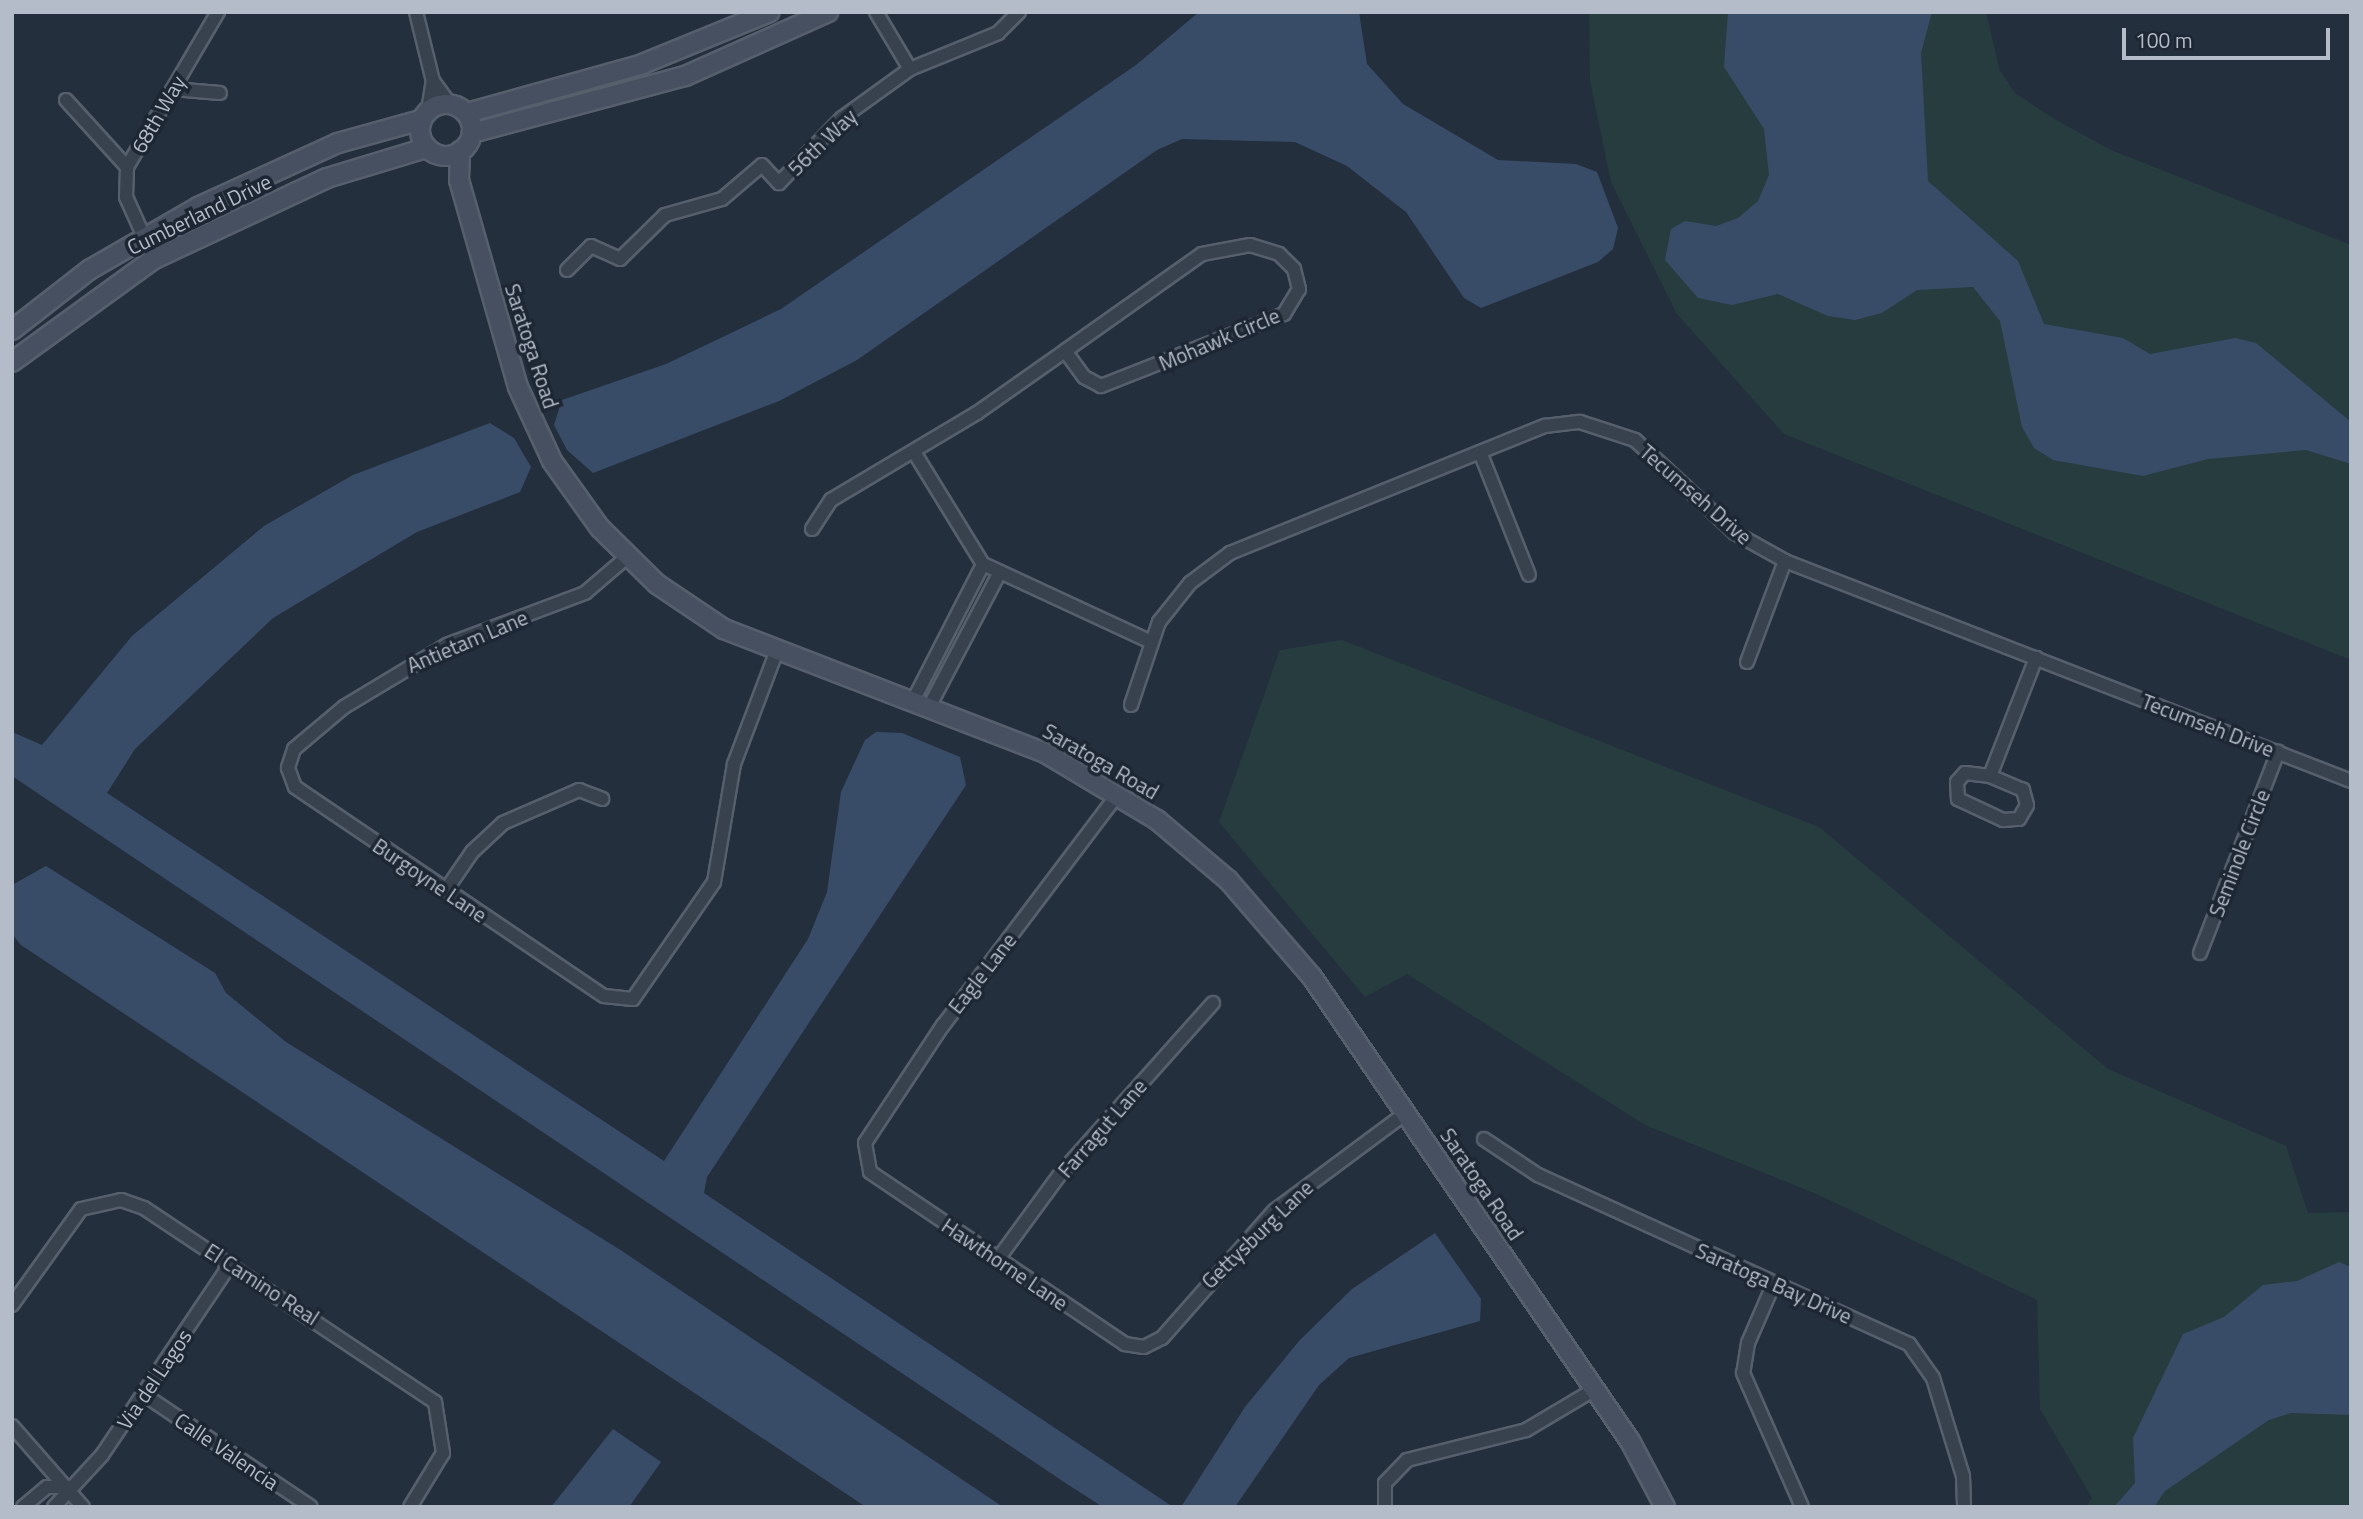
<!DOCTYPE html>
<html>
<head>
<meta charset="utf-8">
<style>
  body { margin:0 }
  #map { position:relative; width:2363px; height:1519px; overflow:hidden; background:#242f3e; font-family:"Titillium Web",sans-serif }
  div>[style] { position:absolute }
  .green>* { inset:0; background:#263c3f }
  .water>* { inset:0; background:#394c67 }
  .roads { filter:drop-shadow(2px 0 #565f6c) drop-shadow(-2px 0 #565f6c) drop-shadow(0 2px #565f6c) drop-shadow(0 -2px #565f6c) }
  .street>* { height:12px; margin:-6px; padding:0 6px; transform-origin:6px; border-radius:6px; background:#38414e }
  .secondary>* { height:18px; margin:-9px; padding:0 9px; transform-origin:9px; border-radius:9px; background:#465061 }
  .secondary>.ring { margin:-9px; padding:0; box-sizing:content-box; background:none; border:18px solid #465061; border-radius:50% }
  span { translate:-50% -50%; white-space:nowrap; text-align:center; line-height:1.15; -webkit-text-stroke:7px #1d2633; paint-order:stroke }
  .street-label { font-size:21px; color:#b4bcc9 }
  .frame { position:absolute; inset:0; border:14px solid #b4bcc9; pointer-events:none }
  .scale { position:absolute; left:2122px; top:28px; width:208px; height:32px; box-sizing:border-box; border:4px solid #b4bcc9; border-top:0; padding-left:9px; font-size:21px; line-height:24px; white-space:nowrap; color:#b4bcc9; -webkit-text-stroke:5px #1d2633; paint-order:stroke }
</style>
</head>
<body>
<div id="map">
  <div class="green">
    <i style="clip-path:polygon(1589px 12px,1986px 12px,2000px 71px,2015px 93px,2056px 120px,2111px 150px,2351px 245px,2351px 660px,1784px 434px,1677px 314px,1611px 182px,1590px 81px)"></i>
    <i style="clip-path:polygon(1342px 640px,1819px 827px,2108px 1069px,2286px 1146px,2308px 1213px,2351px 1212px,2351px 1507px,2086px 1507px,2092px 1498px,2040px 1409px,2037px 1300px,1819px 1195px,1645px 1125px,1407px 974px,1365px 997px,1219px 822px,1280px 650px)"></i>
  </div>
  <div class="water">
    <i style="clip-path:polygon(1199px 12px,1359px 12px,1367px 64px,1403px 104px,1498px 160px,1576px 164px,1597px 172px,1618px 228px,1613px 249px,1598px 262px,1481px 308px,1464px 298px,1406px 212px,1347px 166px,1295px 142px,1182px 139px,1157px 150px,857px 360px,779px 401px,593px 473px,567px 450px,554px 425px,562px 400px,666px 364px,781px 309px,1136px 65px)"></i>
    <i style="clip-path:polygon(1728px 12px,1932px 12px,1921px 53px,1928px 181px,2018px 261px,2044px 324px,2123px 338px,2150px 354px,2235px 338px,2256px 343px,2351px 422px,2351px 464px,2306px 450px,2208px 459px,2143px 476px,2053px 460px,2034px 448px,2022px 427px,2000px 321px,1973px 287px,1917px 290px,1882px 313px,1855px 320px,1828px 316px,1778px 294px,1732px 305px,1698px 298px,1665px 260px,1671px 229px,1685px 221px,1716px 226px,1738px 218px,1758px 201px,1769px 175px,1764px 129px,1724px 67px)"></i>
    <i style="clip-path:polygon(490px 423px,514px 438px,531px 467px,520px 492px,417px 532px,273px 618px,135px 749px,107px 793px,664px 1161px,808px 939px,827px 892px,841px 792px,865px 740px,876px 732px,902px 733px,960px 757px,966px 785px,707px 1177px,704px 1193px,1173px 1507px,1103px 1507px,1067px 1484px,12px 776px,12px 732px,42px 745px,132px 636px,264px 526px,353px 475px)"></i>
    <i style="clip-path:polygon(46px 866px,215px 973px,226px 993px,286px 1042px,622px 1251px,1003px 1507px,866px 1507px,21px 945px,12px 934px,12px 885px)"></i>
    <i style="clip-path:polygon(1435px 1233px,1481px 1299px,1480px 1321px,1349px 1358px,1319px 1385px,1235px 1507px,1181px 1507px,1245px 1407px,1299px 1341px,1352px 1289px)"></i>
    <i style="clip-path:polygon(2339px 1262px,2351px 1267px,2351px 1415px,2291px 1413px,2269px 1420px,2165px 1491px,2154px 1507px,2114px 1507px,2135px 1483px,2133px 1438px,2183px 1334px,2224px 1317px,2263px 1285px,2297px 1281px)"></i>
    <i style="clip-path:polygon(613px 1429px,661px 1462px,629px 1507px,551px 1507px)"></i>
  </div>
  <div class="roads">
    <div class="street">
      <i style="left:416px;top:12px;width:71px;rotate:76.2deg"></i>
      <i style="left:433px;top:81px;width:27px;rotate:54deg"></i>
      <i style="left:876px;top:12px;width:66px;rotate:59.2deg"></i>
      <i style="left:173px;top:89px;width:47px;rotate:4.9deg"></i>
      <i style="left:66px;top:100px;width:91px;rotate:47.7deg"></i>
      <i style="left:428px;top:111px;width:30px;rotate:-81deg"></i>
      <i style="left:1250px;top:245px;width:30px;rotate:17deg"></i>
      <i style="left:1279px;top:254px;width:21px;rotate:45deg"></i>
      <i style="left:1294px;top:269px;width:21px;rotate:76deg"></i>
      <i style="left:1299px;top:289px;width:29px;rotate:121deg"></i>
      <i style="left:1284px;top:314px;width:197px;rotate:158.5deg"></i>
      <i style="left:1101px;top:386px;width:19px;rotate:-152deg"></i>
      <i style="left:1084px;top:377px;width:32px;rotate:-126deg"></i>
      <i style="left:1065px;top:351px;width:168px;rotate:-35.3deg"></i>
      <i style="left:1202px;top:254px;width:49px;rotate:-10.6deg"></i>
      <i style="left:154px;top:259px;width:68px;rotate:-114.3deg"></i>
      <i style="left:126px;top:197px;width:30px;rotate:-88deg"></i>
      <i style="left:127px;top:167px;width:180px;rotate:-59.6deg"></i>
      <i style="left:567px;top:270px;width:34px;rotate:-45deg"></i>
      <i style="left:591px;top:246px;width:32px;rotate:24deg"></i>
      <i style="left:620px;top:259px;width:63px;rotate:-44.4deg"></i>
      <i style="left:665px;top:215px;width:59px;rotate:-15.7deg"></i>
      <i style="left:722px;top:199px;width:52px;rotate:-40.4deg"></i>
      <i style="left:762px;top:165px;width:25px;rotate:47deg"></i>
      <i style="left:779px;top:183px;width:91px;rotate:-45.9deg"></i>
      <i style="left:842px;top:118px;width:84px;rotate:-35.8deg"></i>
      <i style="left:910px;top:69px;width:95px;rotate:-22.2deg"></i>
      <i style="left:998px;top:33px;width:30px;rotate:-45deg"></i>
      <i style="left:914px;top:452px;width:132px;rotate:58.4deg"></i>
      <i style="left:983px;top:564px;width:183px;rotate:24.9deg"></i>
      <i style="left:1480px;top:452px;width:132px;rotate:68.3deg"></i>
      <i style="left:812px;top:529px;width:35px;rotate:-57deg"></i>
      <i style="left:831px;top:500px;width:170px;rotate:-30.8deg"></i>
      <i style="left:977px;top:413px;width:108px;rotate:-35.2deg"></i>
      <i style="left:627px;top:557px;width:55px;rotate:139.4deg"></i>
      <i style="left:585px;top:593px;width:147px;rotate:159.4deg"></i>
      <i style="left:447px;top:645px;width:120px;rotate:149deg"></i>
      <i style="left:344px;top:707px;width:65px;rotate:140deg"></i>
      <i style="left:294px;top:749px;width:20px;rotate:108deg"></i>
      <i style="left:288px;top:768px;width:20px;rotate:70deg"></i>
      <i style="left:295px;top:787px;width:373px;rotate:34.1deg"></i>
      <i style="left:604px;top:996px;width:29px;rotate:6deg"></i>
      <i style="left:633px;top:999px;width:142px;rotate:-55.3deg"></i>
      <i style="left:714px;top:882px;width:120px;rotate:-80.4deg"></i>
      <i style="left:734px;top:764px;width:119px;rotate:-69.3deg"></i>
      <i style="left:1747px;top:662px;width:108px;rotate:-69.4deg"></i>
      <i style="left:912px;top:703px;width:156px;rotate:-62.9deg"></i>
      <i style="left:1131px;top:705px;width:88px;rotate:-71.4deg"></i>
      <i style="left:1159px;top:622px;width:50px;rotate:-51.5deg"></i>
      <i style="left:1190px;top:583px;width:50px;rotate:-36.9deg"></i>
      <i style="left:1230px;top:553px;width:340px;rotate:-22deg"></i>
      <i style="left:1545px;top:426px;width:35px;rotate:-7deg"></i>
      <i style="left:1580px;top:422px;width:58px;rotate:18.1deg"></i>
      <i style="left:1635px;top:440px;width:137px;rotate:42.9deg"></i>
      <i style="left:1735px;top:533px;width:57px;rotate:29.2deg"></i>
      <i style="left:1785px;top:561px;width:607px;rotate:21.24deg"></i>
      <i style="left:928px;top:709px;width:153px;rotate:-62.3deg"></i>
      <i style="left:1990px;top:776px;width:25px;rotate:-173deg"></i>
      <i style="left:1965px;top:773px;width:12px;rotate:132deg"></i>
      <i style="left:1957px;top:782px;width:17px;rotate:87deg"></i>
      <i style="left:1958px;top:799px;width:50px;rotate:25deg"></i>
      <i style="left:2003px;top:820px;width:16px;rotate:-4deg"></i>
      <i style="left:2019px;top:819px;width:16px;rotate:-60deg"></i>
      <i style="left:2027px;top:805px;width:16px;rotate:-105deg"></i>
      <i style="left:2023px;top:790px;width:36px;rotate:-157deg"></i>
      <i style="left:1990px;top:776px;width:127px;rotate:-68.7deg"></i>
      <i style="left:1118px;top:794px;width:290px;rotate:127.1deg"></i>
      <i style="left:943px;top:1025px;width:141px;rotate:123.5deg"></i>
      <i style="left:865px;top:1143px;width:29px;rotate:80deg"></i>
      <i style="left:870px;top:1172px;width:308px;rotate:34deg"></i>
      <i style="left:1125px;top:1344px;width:19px;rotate:9deg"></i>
      <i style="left:1144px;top:1347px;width:20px;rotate:-27deg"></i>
      <i style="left:1162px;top:1338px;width:169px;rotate:-48.6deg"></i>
      <i style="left:1274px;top:1211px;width:164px;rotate:-36.6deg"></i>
      <i style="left:446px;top:890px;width:46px;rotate:-55.6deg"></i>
      <i style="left:472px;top:852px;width:42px;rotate:-43.1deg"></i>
      <i style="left:503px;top:823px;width:83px;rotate:-23.5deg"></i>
      <i style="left:579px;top:790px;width:25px;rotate:21deg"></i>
      <i style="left:2200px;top:953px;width:216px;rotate:-68.8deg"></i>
      <i style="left:1484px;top:1139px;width:65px;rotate:33.7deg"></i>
      <i style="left:1538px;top:1175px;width:408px;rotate:24.5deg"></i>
      <i style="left:1909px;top:1344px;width:42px;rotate:54.8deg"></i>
      <i style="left:1933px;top:1378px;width:102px;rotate:73deg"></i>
      <i style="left:1963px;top:1476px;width:31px;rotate:88deg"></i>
      <i style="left:998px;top:1259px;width:107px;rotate:-53.8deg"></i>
      <i style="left:1061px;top:1173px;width:228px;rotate:-48.2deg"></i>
      <i style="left:1774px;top:1283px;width:65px;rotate:113.4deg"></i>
      <i style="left:1748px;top:1343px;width:30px;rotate:99deg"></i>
      <i style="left:1743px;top:1373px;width:146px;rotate:66.2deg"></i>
      <i style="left:12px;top:1305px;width:118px;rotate:-54.3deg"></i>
      <i style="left:81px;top:1209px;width:41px;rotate:-12.7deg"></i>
      <i style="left:121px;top:1200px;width:24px;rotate:19deg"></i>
      <i style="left:144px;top:1208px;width:350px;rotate:33.7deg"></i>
      <i style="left:435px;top:1402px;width:52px;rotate:81.1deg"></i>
      <i style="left:443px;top:1453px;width:63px;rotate:121.4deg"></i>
      <i style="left:143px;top:1394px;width:202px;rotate:33.9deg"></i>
      <i style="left:12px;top:1426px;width:108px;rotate:48.8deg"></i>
      <i style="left:23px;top:1507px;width:31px;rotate:-40deg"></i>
      <i style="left:47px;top:1487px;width:21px"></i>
      <i style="left:54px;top:1507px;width:71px;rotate:-47.3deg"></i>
      <i style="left:102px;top:1455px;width:231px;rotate:-56.1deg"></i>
      <i style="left:1385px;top:1507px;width:24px;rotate:-90deg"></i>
      <i style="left:1385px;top:1483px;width:32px;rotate:-46deg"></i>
      <i style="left:1407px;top:1460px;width:123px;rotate:-14.1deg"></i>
      <i style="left:1526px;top:1430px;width:80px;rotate:-30.7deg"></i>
    </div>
    <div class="secondary">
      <i class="ring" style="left:420px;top:104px;width:34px;height:34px"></i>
      <i style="left:467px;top:113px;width:180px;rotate:-15.5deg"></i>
      <i style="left:640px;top:65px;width:140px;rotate:-22.2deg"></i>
      <i style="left:472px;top:133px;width:220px;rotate:-15deg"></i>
      <i style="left:685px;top:76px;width:157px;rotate:-24.1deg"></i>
      <i style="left:460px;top:151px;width:29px;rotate:92deg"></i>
      <i style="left:459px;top:180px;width:215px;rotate:74.1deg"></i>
      <i style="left:518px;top:387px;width:81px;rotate:65.3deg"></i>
      <i style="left:552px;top:461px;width:82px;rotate:54.4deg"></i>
      <i style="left:600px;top:528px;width:80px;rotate:44.5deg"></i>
      <i style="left:657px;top:584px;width:81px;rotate:33.9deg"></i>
      <i style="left:724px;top:629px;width:344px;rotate:21.1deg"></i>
      <i style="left:1045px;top:753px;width:131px;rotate:30.9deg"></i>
      <i style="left:1157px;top:820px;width:93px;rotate:40.2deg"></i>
      <i style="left:1228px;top:880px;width:128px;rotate:49.1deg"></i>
      <i style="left:1312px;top:977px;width:563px;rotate:55.58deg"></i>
      <i style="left:1630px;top:1441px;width:75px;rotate:62.1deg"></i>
      <i style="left:12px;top:330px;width:98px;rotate:-37.9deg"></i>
      <i style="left:89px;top:270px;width:126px;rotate:-30deg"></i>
      <i style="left:198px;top:207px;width:154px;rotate:-24.6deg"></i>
      <i style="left:338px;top:143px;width:86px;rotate:-15.5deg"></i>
      <i style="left:12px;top:362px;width:175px;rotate:-36deg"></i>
      <i style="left:154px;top:259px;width:191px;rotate:-25.1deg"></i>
      <i style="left:327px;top:178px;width:103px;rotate:-16.9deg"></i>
    </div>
  </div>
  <div class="street-label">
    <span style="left:158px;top:114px;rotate:-60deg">68th Way</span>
    <span style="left:822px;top:142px;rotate:-44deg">56th Way</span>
    <span style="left:199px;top:214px;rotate:-26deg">Cumberland Drive</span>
    <span style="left:1219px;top:339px;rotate:-23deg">Mohawk Circle</span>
    <span style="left:532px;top:346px;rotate:72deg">Saratoga Road</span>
    <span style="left:1696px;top:494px;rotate:41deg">Tecumseh Drive</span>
    <span style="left:467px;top:641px;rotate:-23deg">Antietam Lane</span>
    <span style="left:2208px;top:725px;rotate:21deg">Tecumseh Drive</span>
    <span style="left:1101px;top:761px;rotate:30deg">Saratoga Road</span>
    <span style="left:2239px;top:853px;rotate:-69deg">Seminole Circle</span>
    <span style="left:430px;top:880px;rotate:34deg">Burgoyne Lane</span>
    <span style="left:982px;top:973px;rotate:-52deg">Eagle Lane</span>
    <span style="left:1102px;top:1128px;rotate:-49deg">Farragut Lane</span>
    <span style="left:1482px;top:1184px;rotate:56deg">Saratoga Road</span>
    <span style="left:1257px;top:1234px;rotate:-44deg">Gettysburg Lane</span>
    <span style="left:1005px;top:1264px;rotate:34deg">Hawthorne Lane</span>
    <span style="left:1774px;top:1283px;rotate:24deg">Saratoga Bay Drive</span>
    <span style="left:262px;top:1284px;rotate:33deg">El Camino Real</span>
    <span style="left:154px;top:1379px;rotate:-56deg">Via del Lagos</span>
    <span style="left:227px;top:1451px;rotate:34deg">Calle Valencia</span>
  </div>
  <div class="frame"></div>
  <div class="scale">100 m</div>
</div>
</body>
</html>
